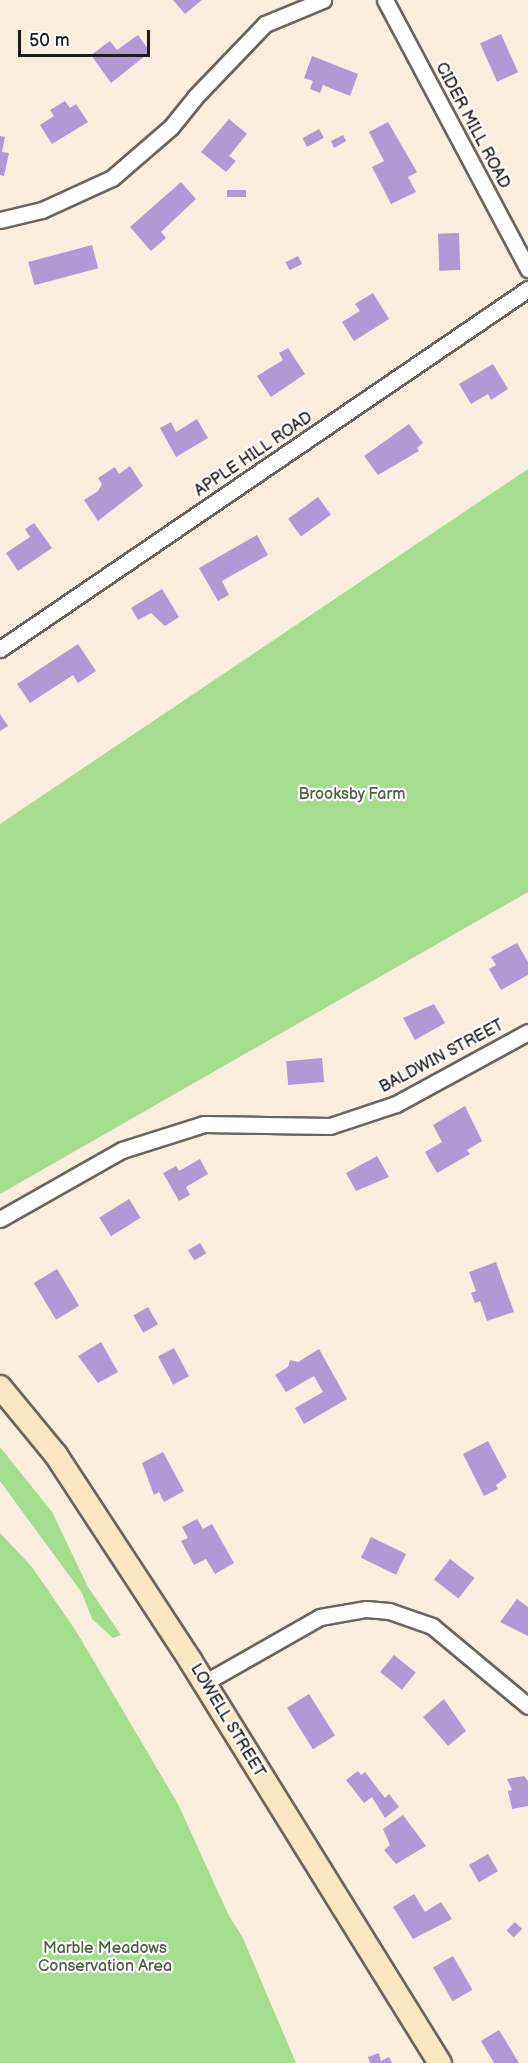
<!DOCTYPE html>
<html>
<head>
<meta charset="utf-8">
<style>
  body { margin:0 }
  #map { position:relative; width:528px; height:2063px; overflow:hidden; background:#f9edde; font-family:"Balsamiq Sans",sans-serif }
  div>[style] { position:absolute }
  .green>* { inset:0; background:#a5dd8f }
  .building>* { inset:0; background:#b299d5; transform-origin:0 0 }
  .roads { filter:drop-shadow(2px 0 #696560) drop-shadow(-2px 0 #696560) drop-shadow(0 2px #696560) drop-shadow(0 -2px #696560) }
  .minor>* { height:15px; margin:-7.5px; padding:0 7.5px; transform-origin:7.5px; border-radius:7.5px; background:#fff }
  .secondary>* { height:22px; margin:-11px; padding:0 11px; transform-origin:11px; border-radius:11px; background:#f9e7c3 }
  span { translate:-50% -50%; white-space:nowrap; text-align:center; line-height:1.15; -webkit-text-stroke:4.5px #fff; paint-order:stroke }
  .street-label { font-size:16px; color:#1c1c1c }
  .park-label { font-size:16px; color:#4c6044 }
  .scale { position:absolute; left:18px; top:30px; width:132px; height:27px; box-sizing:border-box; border:3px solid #1c1c1c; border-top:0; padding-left:8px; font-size:18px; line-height:21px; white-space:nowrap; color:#1c1c1c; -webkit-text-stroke:4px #fff; paint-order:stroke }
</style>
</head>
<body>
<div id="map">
  <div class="green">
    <i style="clip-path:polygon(528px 469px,528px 892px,0 1194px,0 824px)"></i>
    <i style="clip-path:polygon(0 1447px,52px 1512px,88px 1587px,121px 1635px,113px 1638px,92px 1619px,82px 1593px,0 1481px)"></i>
    <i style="clip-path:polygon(0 1533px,32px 1567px,76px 1631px,178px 1804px,229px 1916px,242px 1936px,296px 2063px,0 2063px)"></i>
  </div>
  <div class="building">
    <i style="clip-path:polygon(173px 0,202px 0,185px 14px)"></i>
    <i style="left:501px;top:34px;width:42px;height:23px;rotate:66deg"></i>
    <i style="clip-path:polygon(138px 35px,150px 52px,111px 83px,91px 55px,110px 41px,117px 50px)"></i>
    <i style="clip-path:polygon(312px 56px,358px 74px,350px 96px,323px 85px,320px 93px,310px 89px,313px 81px,304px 78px)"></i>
    <i style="clip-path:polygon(65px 101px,70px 108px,76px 104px,88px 122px,52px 144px,40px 125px,54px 116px,50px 110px)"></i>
    <i style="clip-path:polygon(229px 119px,247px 134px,229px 156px,236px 161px,226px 172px,201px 152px)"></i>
    <i style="clip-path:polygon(388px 122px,417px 172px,408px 177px,416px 192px,391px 204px,372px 167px,384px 161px,369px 132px)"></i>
    <i style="left:319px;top:129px;width:10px;height:19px;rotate:61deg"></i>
    <i style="clip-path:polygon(343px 135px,346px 141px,334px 148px,331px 141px)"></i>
    <i style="clip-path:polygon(0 136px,5px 137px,2px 152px,9px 153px,4px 176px,0 175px)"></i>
    <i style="clip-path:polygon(181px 182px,196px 199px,161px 232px,166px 238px,151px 251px,130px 227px)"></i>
    <i style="left:227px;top:190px;width:19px;height:7px"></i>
    <i style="left:459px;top:233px;width:37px;height:21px;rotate:88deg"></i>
    <i style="left:92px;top:245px;width:24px;height:66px;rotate:75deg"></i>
    <i style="left:298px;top:256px;width:9px;height:14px;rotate:63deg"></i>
    <i style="clip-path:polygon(373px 293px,389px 319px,354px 341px,342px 322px,360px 311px,355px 304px)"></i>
    <i style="clip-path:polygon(288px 348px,305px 374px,271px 397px,257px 376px,283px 360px,279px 353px)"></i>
    <i style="clip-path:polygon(493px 364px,508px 389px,491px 400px,488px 394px,471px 404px,459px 384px)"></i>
    <i style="clip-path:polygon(197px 419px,208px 438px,176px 457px,160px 428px,171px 422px,176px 432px)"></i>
    <i style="clip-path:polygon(409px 424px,423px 443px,417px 448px,419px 451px,378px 475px,364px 456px)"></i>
    <i style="clip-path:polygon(130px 466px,143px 486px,98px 521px,84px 500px,98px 491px,102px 484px,98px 478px,115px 467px,119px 474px)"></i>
    <i style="left:318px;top:497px;width:22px;height:37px;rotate:54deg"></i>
    <i style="clip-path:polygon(34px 523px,52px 548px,18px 571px,6px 553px,30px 537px,25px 529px)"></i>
    <i style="clip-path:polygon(257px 535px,268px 555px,222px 581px,229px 595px,218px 601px,199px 568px)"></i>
    <i style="clip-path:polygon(162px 589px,179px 617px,165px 626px,151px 613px,138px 620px,131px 608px)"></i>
    <i style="clip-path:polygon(78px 644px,96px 671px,78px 683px,73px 675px,30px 703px,17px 684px)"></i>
    <i style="clip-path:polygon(0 714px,8px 726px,0 731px)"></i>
    <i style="clip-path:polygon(517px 943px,528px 962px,528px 975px,501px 990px,489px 969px,496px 965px,491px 957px)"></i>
    <i style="clip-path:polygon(434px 1004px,445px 1023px,415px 1040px,403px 1018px)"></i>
    <i style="left:322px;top:1058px;width:24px;height:36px;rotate:85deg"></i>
    <i style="clip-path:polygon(465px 1106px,482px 1141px,467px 1150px,470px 1154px,437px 1173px,425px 1152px,442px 1142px,433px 1125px)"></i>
    <i style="clip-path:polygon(377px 1156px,389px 1177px,356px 1191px,346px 1173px)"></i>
    <i style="clip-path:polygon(200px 1159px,208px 1174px,186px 1187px,190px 1195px,179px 1201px,163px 1173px,176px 1166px,179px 1171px)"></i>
    <i style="left:129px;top:1199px;width:22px;height:35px;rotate:58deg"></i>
    <i style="left:200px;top:1243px;width:12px;height:14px;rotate:59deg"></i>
    <i style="clip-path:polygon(496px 1262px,514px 1312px,487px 1321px,480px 1301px,475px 1303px,471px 1293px,476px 1291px,469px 1272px)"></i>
    <i style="left:57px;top:1269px;width:43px;height:27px;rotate:59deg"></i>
    <i style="left:148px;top:1307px;width:20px;height:17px;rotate:60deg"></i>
    <i style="clip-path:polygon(101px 1342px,118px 1372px,98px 1383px,78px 1356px)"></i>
    <i style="left:174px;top:1348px;width:32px;height:18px;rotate:62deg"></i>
    <i style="clip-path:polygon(319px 1349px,347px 1399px,304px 1424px,295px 1408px,323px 1392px,314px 1376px,286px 1392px,275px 1375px,288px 1367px,290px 1360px,298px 1362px)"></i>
    <i style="clip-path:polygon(488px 1441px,507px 1477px,496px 1485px,498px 1489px,484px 1496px,463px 1454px)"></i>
    <i style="clip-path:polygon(163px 1452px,184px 1491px,164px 1502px,159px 1492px,154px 1495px,142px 1463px)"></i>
    <i style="clip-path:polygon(197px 1519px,203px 1529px,212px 1524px,234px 1563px,215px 1574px,206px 1559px,194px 1565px,181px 1541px,188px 1538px,182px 1527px)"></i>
    <i style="left:371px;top:1537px;width:39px;height:23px;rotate:26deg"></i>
    <i style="left:450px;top:1559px;width:31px;height:26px;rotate:38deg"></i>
    <i style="clip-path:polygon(517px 1599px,528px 1607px,528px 1636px,500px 1622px)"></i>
    <i style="left:394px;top:1655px;width:28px;height:22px;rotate:39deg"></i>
    <i style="left:309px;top:1694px;width:49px;height:26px;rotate:58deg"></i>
    <i style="clip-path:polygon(444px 1699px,466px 1731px,448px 1746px,423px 1717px)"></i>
    <i style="clip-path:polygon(358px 1771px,361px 1775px,365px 1772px,385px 1798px,389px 1794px,399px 1807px,385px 1818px,372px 1797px,364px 1803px,346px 1780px)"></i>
    <i style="clip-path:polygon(524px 1776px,528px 1781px,528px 1806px,512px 1809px,508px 1791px,512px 1790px,507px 1779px)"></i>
    <i style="clip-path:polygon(403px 1815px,426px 1846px,396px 1864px,384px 1850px,390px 1845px,383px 1829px)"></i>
    <i style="left:488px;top:1854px;width:20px;height:22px;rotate:60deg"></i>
    <i style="clip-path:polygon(414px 1894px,425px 1912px,441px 1902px,452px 1919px,413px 1939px,393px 1907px)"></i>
    <i style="left:515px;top:1922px;width:10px;height:12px;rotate:45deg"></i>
    <i style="left:453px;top:1956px;width:39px;height:23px;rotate:60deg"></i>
    <i style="clip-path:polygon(499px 2030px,519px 2063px,494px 2063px,481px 2041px)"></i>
    <i style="clip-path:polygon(379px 2053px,381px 2061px,389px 2057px,392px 2063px,370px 2063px,368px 2057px)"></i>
  </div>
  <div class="roads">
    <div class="minor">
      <i style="left:385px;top:0;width:305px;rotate:62deg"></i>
      <i style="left:0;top:220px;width:43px;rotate:-13.4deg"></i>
      <i style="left:42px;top:210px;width:77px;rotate:-24.6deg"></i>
      <i style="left:112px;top:178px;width:78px;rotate:-40.8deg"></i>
      <i style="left:171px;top:127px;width:38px;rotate:-51deg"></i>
      <i style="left:195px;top:97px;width:101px;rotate:-46.2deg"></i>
      <i style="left:265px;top:24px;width:63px;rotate:-22.5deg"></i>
      <i style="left:0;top:649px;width:639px;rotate:-34.29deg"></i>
      <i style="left:0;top:1219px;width:140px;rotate:-29.5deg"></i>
      <i style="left:122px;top:1150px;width:86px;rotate:-17.6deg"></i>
      <i style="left:204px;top:1124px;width:126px;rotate:0.9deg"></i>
      <i style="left:330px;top:1126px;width:70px;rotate:-18.4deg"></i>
      <i style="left:396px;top:1104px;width:150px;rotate:-28.6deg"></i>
      <i style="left:204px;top:1683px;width:133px;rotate:-29.6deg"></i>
      <i style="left:320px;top:1617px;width:47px;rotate:-9.9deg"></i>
      <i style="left:366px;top:1609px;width:23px;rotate:5deg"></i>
      <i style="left:389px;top:1611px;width:46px;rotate:19.2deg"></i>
      <i style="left:432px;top:1626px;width:125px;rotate:39.8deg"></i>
    </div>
    <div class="secondary">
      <i style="left:0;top:1387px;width:88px;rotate:50.5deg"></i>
      <i style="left:56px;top:1455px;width:245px;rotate:56.8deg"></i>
      <i style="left:190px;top:1660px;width:474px;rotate:58.2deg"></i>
    </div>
  </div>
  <div class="street-label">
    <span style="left:472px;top:126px;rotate:62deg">CIDER MILL ROAD</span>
    <span style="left:254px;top:455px;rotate:-34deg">APPLE HILL ROAD</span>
    <span style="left:442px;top:1057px;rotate:-28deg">BALDWIN STREET</span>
    <span style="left:227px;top:1721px;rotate:59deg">LOWELL STREET</span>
  </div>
  <div class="park-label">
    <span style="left:352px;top:795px">Brooksby Farm</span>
    <span style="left:105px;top:1958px">Marble Meadows<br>Conservation Area</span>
  </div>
  <div class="scale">50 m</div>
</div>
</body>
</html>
